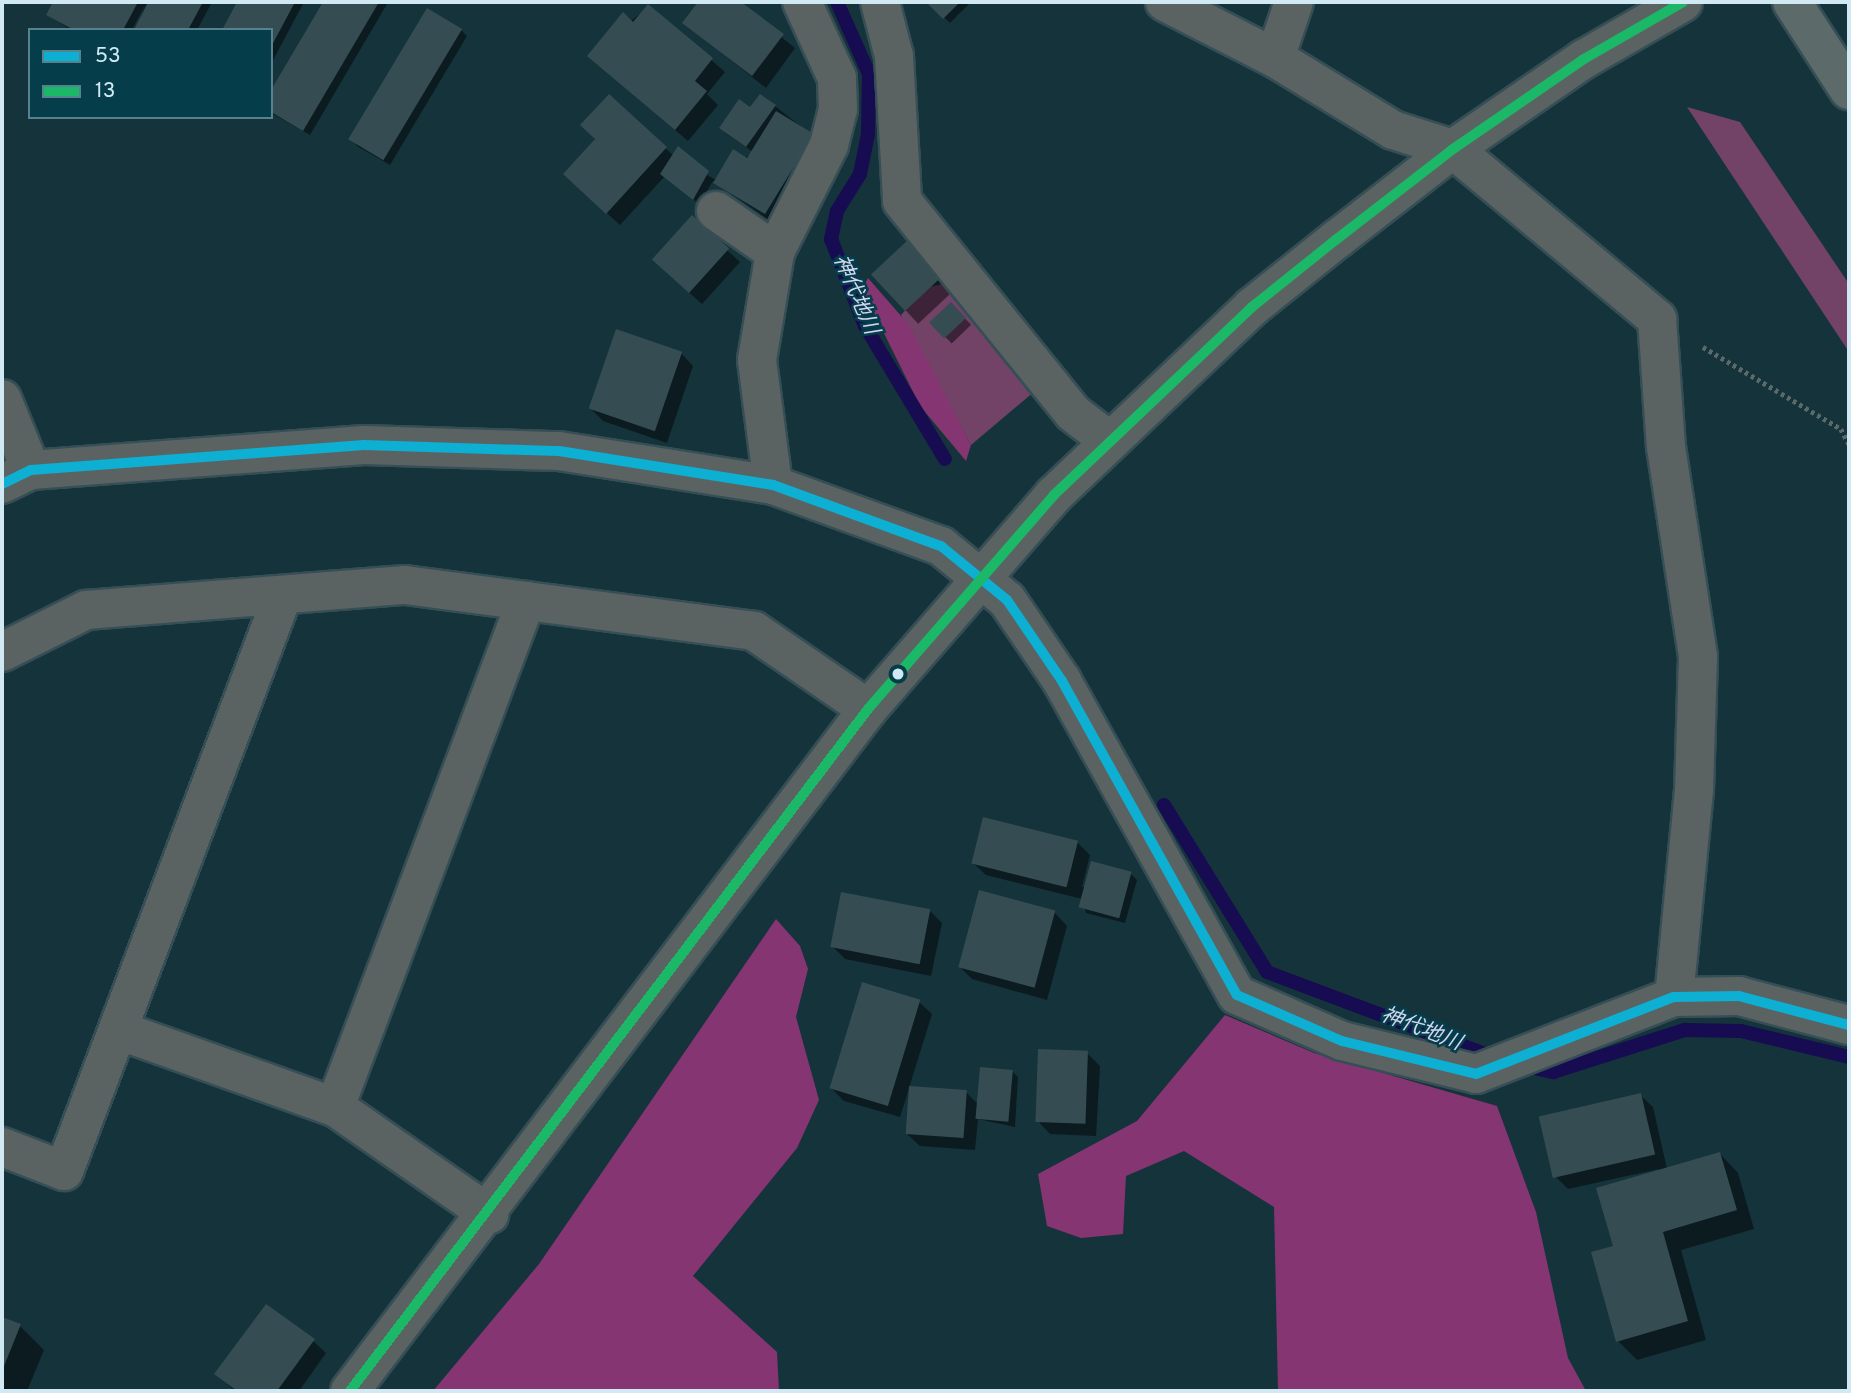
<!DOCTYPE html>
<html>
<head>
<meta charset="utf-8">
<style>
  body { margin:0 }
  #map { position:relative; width:1851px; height:1393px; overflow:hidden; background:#15333b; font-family:Overpass,"Noto Sans JP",sans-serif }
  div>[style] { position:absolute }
  .green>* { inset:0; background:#724367 }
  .forest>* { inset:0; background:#853572 }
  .shadow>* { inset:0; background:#0007; transform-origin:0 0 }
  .stream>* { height:14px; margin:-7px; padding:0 7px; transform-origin:7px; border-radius:7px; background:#170c51 }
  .building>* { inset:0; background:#354d52; transform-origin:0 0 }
  .path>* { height:4.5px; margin-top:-2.25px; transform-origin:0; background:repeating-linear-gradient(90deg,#5c696a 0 3.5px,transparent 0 7px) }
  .roads { filter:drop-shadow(2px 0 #364e55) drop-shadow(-2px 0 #364e55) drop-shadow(0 2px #364e55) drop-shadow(0 -2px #364e55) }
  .minor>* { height:38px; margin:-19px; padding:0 19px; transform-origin:19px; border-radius:19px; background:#5a6362 }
  .major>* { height:38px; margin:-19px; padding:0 19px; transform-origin:19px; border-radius:19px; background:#5c6b6a }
  .bus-1>* { height:10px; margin:-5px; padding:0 5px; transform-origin:5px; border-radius:5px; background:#0dafd3 }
  .bus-2>* { height:10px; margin:-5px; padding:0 5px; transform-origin:5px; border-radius:5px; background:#1ab867 }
  .dots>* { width:19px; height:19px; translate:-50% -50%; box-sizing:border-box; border:4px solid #053d4b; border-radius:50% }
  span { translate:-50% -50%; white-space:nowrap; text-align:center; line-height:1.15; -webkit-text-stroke:5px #053d4b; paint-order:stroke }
  .water-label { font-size:21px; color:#d1d5ef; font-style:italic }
  .frame { position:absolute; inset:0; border:4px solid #d0e9f2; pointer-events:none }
  .legend { position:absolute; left:28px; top:28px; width:245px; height:91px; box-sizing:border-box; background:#053d4b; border:2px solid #56828e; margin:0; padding:9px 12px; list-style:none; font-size:21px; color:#d0e9f2 }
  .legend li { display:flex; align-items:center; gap:14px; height:35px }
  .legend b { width:35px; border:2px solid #56828e }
</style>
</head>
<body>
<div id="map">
  <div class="green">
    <i style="clip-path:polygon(1687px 107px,1740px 122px,1849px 284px,1849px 352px)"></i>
    <i style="clip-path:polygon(953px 281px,1035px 391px,971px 445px,901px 315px,926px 288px)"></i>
  </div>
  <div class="forest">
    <i style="clip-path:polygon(868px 278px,909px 325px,971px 445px,966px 461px,920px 406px,862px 289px)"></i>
    <i style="clip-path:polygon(776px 919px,800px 946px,808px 969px,796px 1017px,819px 1100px,797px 1148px,693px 1276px,777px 1352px,779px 1391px,433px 1391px,539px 1264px)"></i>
    <i style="clip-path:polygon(1225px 1015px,1314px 1053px,1497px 1106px,1536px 1212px,1568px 1358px,1586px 1391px,1278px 1391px,1274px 1207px,1184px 1151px,1126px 1176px,1123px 1234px,1081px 1238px,1047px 1226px,1038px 1174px,1137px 1121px)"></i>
  </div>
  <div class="shadow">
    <i style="clip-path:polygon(55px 2px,212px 2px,197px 30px,136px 30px,145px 5px,132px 30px,71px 30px,48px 15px)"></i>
    <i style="clip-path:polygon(239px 2px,304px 2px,271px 64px,271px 30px,224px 30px)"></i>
    <i style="clip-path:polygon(325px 2px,387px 4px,310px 135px,271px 113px,271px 94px)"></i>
    <i style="clip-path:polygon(700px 2px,738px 2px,795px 48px,766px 88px,684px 23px)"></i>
    <i style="clip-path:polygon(928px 2px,971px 2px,950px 23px)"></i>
    <i style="clip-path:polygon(649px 6px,725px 72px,707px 94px,718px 105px,688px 141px,589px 56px)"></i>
    <i style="clip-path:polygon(461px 30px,467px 36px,390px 165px,357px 146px,352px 140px)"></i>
    <i style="clip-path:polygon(609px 96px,674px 156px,716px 180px,753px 152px,727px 134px,751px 110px,775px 106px,813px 136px,778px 226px,713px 181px,699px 204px,665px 176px,620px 225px,578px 187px)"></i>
    <i style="clip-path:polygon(692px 218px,740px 262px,702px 304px,666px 272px)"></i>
    <i style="left:909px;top:242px;width:66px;height:49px;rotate:47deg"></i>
    <i style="left:951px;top:304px;width:29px;height:27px;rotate:46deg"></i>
    <i style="clip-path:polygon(681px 353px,693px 366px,667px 443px,603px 421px,591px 409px)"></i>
    <i style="clip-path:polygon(1077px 842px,1090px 855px,1082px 887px,1131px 874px,1137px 880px,1125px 923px,1086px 913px,1082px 899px,986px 875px,973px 863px)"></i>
    <i style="clip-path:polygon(980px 892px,1055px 913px,1067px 926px,1047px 1000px,972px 979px,959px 966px)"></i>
    <i style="clip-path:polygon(929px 910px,942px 923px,931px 976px,845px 959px,832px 946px)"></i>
    <i style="clip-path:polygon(919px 1002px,932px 1014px,909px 1088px,966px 1092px,979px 1105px,1012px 1071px,1018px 1077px,1015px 1127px,978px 1119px,975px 1150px,920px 1146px,907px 1134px,909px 1089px,900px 1117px,844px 1101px,831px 1088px)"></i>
    <i style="clip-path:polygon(1087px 1053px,1100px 1066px,1096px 1136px,1050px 1134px,1038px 1121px)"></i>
    <i style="clip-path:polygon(1640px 1095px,1653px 1107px,1667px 1169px,1720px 1154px,1738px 1173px,1754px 1229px,1681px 1250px,1706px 1340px,1637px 1360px,1618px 1341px,1615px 1247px,1659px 1169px,1568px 1189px,1556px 1177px)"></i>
    <i style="clip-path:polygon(2px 1319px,20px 1326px,44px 1350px,27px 1391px,2px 1391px)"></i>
    <i style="clip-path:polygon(313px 1341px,326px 1353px,299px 1391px,235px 1391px,216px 1374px)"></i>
  </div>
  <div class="stream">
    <i style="left:837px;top:2px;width:79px;rotate:66deg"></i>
    <i style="left:869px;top:74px;width:60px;rotate:91deg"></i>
    <i style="left:868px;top:134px;width:41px;rotate:101.3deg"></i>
    <i style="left:860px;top:174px;width:44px;rotate:121.9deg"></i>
    <i style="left:837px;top:211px;width:29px;rotate:102deg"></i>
    <i style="left:831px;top:239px;width:93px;rotate:68.7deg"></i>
    <i style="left:865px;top:326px;width:155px;rotate:59deg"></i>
    <i style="left:1164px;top:805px;width:196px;rotate:58.3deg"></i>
    <i style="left:1267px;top:972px;width:245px;rotate:20.6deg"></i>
    <i style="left:1522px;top:1065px;width:32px;rotate:13deg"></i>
    <i style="left:1553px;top:1072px;width:139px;rotate:-17.7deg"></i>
    <i style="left:1685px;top:1030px;width:56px;rotate:1deg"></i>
    <i style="left:1741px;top:1031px;width:111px;rotate:13.5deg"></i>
  </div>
  <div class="building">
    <i style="clip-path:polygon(53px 2px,138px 2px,123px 30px,74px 30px,46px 15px)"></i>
    <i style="clip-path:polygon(148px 2px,203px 2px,188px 30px,134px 30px)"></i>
    <i style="clip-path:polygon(237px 2px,295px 2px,271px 47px,271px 30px,222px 30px)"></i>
    <i style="clip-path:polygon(323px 2px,379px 2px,303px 131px,271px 112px,271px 90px)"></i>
    <i style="clip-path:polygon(698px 2px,741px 2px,784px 34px,752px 76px,682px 23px)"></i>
    <i style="clip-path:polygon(926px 2px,960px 2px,943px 19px)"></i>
    <i style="clip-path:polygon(648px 4px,713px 58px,695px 81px,707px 91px,675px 130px,587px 56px,623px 12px,633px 22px)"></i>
    <i style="left:427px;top:8px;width:41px;height:153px;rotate:31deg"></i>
    <i style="clip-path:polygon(609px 94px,667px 147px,606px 214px,563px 174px,595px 139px,580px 125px)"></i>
    <i style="clip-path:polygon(760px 94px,776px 105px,746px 147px,719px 128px,739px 99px,750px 107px)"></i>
    <i style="clip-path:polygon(776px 111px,814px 134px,765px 214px,713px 183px,733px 149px,747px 158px)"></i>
    <i style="clip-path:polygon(678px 146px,709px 171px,693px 200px,660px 174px)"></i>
    <i style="left:692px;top:215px;width:50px;height:60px;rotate:42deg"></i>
    <i style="left:909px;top:239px;width:50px;height:52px;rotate:47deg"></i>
    <i style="left:951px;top:302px;width:22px;height:30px;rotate:47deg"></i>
    <i style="left:616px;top:329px;width:70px;height:84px;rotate:19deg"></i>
    <i style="left:983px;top:817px;width:98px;height:48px;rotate:14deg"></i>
    <i style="left:1091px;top:861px;width:42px;height:48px;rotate:15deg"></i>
    <i style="left:979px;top:890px;width:79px;height:80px;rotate:15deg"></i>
    <i style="left:841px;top:892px;width:91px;height:56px;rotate:11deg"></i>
    <i style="left:862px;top:982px;width:61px;height:111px;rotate:17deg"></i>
    <i style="left:1038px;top:1049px;width:50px;height:73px;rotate:2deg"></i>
    <i style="left:980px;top:1067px;width:33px;height:52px;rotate:5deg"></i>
    <i style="left:909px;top:1086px;width:58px;height:48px;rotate:4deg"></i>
    <i style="left:1641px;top:1093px;width:63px;height:105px;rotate:77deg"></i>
    <i style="clip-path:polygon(1720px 1152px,1737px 1210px,1663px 1232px,1688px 1321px,1616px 1342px,1591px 1252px,1613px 1246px,1596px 1188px)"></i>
    <i style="clip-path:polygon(266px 1304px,315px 1339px,277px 1391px,237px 1391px,214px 1374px)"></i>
    <i style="clip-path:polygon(2px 1317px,21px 1324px,2px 1371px)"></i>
  </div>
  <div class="path">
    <i style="left:1703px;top:347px;width:161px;rotate:30.7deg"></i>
    <i style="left:1841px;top:429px;width:17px;rotate:62deg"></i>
  </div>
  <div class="roads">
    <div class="minor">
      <i style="left:880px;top:2px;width:56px;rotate:75.5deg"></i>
      <i style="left:894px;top:56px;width:145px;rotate:86.8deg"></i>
      <i style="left:902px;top:201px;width:272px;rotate:51.1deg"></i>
      <i style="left:1073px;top:413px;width:43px;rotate:37.4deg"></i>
      <i style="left:1165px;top:2px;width:123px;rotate:27deg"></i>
      <i style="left:1275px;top:58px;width:138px;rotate:31.4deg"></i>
      <i style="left:1393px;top:130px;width:63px;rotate:17.6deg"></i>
      <i style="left:1453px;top:149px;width:266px;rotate:39.8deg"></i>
      <i style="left:1657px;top:319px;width:128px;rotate:86deg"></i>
      <i style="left:1666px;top:447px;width:212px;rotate:81.3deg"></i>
      <i style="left:1698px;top:657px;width:133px;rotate:91.7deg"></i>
      <i style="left:1694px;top:790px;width:208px;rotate:95.5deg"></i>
      <i style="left:1275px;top:58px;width:59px;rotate:-71.3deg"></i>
      <i style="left:716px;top:211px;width:72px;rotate:34.8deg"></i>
      <i style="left:2px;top:399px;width:77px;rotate:67.8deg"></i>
      <i style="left:2px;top:484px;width:32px;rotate:-26deg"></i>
      <i style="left:31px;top:470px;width:334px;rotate:-4.3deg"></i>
      <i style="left:364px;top:445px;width:195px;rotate:1.8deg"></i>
      <i style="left:559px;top:451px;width:217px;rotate:9deg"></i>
      <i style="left:773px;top:485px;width:179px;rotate:20deg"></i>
      <i style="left:941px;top:546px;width:85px;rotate:39.3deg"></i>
      <i style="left:1007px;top:600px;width:98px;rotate:55.8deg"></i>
      <i style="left:1062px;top:681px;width:359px;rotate:60.9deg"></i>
      <i style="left:1237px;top:995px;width:115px;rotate:23.7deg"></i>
      <i style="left:1342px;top:1041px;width:138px;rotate:13.8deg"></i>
      <i style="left:1476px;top:1074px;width:212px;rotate:-21.3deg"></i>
      <i style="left:1674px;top:997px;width:65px;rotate:-0.9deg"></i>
      <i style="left:1739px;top:996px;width:114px;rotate:14.8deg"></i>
      <i style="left:773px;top:485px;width:126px;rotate:-97.3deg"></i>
      <i style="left:757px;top:360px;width:109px;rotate:-80.5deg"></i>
      <i style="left:775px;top:252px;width:120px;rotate:-63.2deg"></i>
      <i style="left:829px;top:145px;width:37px;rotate:-76deg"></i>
      <i style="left:838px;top:109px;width:31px;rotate:-92deg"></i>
      <i style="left:837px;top:78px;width:84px;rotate:-114.7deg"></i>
      <i style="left:2px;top:652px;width:94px;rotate:-26.6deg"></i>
      <i style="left:86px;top:610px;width:320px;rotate:-4.5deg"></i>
      <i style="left:405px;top:585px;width:352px;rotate:7.5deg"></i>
      <i style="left:754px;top:631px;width:138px;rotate:34.4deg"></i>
      <i style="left:121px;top:1031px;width:227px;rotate:19.6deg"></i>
      <i style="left:335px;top:1107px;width:188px;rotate:34.8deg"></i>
      <i style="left:335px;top:1107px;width:541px;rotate:-69.32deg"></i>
      <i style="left:2px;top:1147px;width:66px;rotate:21.2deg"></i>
      <i style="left:64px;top:1171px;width:614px;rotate:-69.2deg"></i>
      <i style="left:350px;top:1391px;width:856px;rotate:-52.78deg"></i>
      <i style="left:868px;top:709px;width:284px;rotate:-49deg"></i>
      <i style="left:1054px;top:495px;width:273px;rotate:-43.5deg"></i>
      <i style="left:1252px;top:307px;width:109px;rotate:-38.7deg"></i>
      <i style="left:1337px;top:239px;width:147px;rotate:-37.8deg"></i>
      <i style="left:1453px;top:149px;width:159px;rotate:-34.5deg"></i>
      <i style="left:1584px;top:59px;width:114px;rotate:-29.9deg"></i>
    </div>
    <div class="major">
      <i style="left:1792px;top:2px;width:105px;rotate:57.1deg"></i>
    </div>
  </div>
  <div class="bus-1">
    <i style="left:2px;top:484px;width:32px;rotate:-26deg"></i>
    <i style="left:31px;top:470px;width:334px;rotate:-4.3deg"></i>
    <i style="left:364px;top:445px;width:195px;rotate:1.8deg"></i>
    <i style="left:559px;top:451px;width:217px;rotate:9deg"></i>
    <i style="left:773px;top:485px;width:179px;rotate:20deg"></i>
    <i style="left:941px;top:546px;width:85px;rotate:39.3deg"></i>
    <i style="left:1007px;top:600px;width:98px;rotate:55.8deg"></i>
    <i style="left:1062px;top:681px;width:359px;rotate:60.9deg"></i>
    <i style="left:1237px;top:995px;width:115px;rotate:23.7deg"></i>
    <i style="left:1342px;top:1041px;width:138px;rotate:13.8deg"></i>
    <i style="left:1476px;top:1074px;width:212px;rotate:-21.3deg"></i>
    <i style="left:1674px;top:997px;width:65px;rotate:-0.9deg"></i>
    <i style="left:1739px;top:996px;width:114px;rotate:14.8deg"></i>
  </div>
  <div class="bus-2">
    <i style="left:350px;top:1391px;width:856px;rotate:-52.78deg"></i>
    <i style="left:868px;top:709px;width:284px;rotate:-49deg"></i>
    <i style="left:1054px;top:495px;width:273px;rotate:-43.5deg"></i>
    <i style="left:1252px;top:307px;width:109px;rotate:-38.7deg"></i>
    <i style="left:1337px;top:239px;width:147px;rotate:-37.8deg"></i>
    <i style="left:1453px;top:149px;width:159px;rotate:-34.5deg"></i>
    <i style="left:1584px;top:59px;width:114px;rotate:-29.9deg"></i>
  </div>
  <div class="dots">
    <i style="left:898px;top:674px;background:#d0e9f2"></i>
  </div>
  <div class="water-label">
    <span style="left:855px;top:295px;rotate:67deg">神代地川</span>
    <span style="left:1421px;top:1030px;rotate:21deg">神代地川</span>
  </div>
  <div class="frame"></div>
  <ul class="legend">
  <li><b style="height:9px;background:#0dafd3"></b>53</li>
  <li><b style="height:9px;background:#1ab867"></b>13</li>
  </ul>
</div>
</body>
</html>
